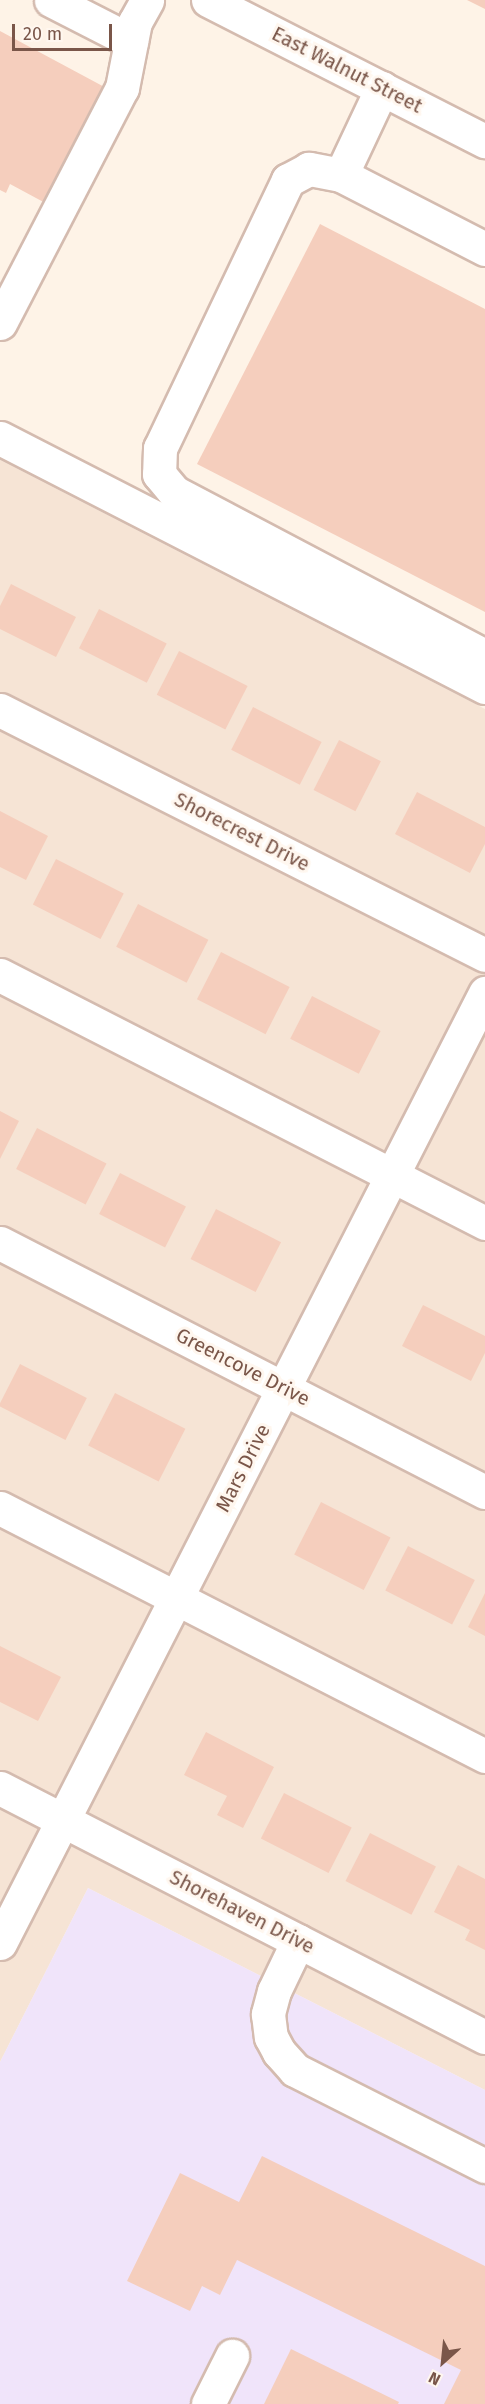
<!DOCTYPE html>
<html>
<head>
<meta charset="utf-8">
<style>
  body { margin:0 }
  #map { position:relative; width:485px; height:2404px; overflow:hidden; background:#fef3e7; font-family:"Fira Sans",sans-serif }
  div>[style] { position:absolute }
  .residential>* { inset:0; background:#f6e4d5 }
  .education>* { inset:0; background:#f0e4fa }
  .building>* { inset:0; background:#f5cebd; transform-origin:0 0 }
  .roads { filter:drop-shadow(2px 0 #d4bbaf) drop-shadow(-2px 0 #d4bbaf) drop-shadow(0 2px #d4bbaf) drop-shadow(0 -2px #d4bbaf) }
  .minor>* { height:33px; margin:-16.5px; padding:0 16.5px; transform-origin:16.5px; border-radius:16.5px; background:#fff }
  span { translate:-50% -50%; white-space:nowrap; text-align:center; line-height:1.15; -webkit-text-stroke:6px #fff7ef; paint-order:stroke }
  .street-label { font-size:20px; color:#7a5649 }
  .north { position:absolute; left:413px; top:2332px; width:60px; height:60px; -webkit-text-stroke:4px #fff7ef; paint-order:stroke; rotate:207deg; font-size:16px; font-weight:700; line-height:24px; text-align:center; color:#7a5649 }
  .north::after { content:''; display:block; margin:auto; width:21px; height:27px; background:#7a5649; clip-path:polygon(50% 0,100% 100%,50% 72%,0 100%) }
  .scale { position:absolute; left:12px; top:24px; width:100px; height:27px; box-sizing:border-box; border:3px solid #7a5649; border-top:0; padding-left:8px; font-size:18px; line-height:21px; white-space:nowrap; color:#7a5649; -webkit-text-stroke:4px #fff7ef; paint-order:stroke }
</style>
</head>
<body>
<div id="map">
  <div class="residential">
    <i style="clip-path:polygon(0 460px,485px 709px,485px 2090px,88px 1888px,0 2062px)"></i>
  </div>
  <div class="education">
    <i style="clip-path:polygon(88px 1888px,485px 2090px,485px 2404px,0 2404px,0 2062px)"></i>
  </div>
  <div class="building">
    <i style="clip-path:polygon(467px 0,485px 0,485px 9px)"></i>
    <i style="clip-path:polygon(0 31px,110px 90px,49px 205px,10px 184px,6px 193px,0 190px)"></i>
    <i style="clip-path:polygon(320px 224px,485px 309px,485px 612px,197px 464px)"></i>
    <i style="clip-path:polygon(11px 584px,76px 617px,56px 657px,0 629px,0 606px)"></i>
    <i style="left:99px;top:609px;width:76px;height:44px;rotate:27deg"></i>
    <i style="left:179px;top:651px;width:77px;height:49px;rotate:27deg"></i>
    <i style="left:253px;top:707px;width:77px;height:48px;rotate:27deg"></i>
    <i style="left:339px;top:740px;width:47px;height:56px;rotate:27deg"></i>
    <i style="clip-path:polygon(417px 792px,485px 827px,485px 844px,470px 873px,395px 834px)"></i>
    <i style="clip-path:polygon(0 811px,48px 836px,26px 880px,0 867px)"></i>
    <i style="left:56px;top:859px;width:76px;height:51px;rotate:27deg"></i>
    <i style="left:138px;top:904px;width:79px;height:48px;rotate:27deg"></i>
    <i style="left:221px;top:952px;width:77px;height:53px;rotate:27deg"></i>
    <i style="left:312px;top:996px;width:77px;height:48px;rotate:27deg"></i>
    <i style="clip-path:polygon(0 1111px,19px 1121px,0 1159px)"></i>
    <i style="left:37px;top:1128px;width:78px;height:46px;rotate:27deg"></i>
    <i style="left:120px;top:1173px;width:74px;height:46px;rotate:27deg"></i>
    <i style="left:216px;top:1209px;width:73px;height:56px;rotate:27deg"></i>
    <i style="clip-path:polygon(423px 1305px,485px 1336px,485px 1353px,471px 1381px,402px 1346px)"></i>
    <i style="left:20px;top:1364px;width:75px;height:47px;rotate:27deg"></i>
    <i style="left:115px;top:1393px;width:79px;height:59px;rotate:27deg"></i>
    <i style="left:321px;top:1502px;width:78px;height:59px;rotate:27deg"></i>
    <i style="left:408px;top:1546px;width:75px;height:50px;rotate:27deg"></i>
    <i style="clip-path:polygon(485px 1593px,485px 1636px,468px 1627px)"></i>
    <i style="clip-path:polygon(0 1646px,61px 1677px,38px 1721px,0 1702px)"></i>
    <i style="clip-path:polygon(206px 1732px,274px 1767px,243px 1828px,217px 1815px,227px 1796px,184px 1775px)"></i>
    <i style="left:284px;top:1793px;width:76px;height:51px;rotate:27deg"></i>
    <i style="left:370px;top:1833px;width:74px;height:54px;rotate:27deg"></i>
    <i style="clip-path:polygon(458px 1865px,485px 1879px,485px 1950px,465px 1940px,470px 1930px,434px 1912px)"></i>
    <i style="clip-path:polygon(262px 2156px,485px 2266px,485px 2404px,444px 2404px,461px 2370px,237px 2260px,220px 2295px,202px 2286px,190px 2311px,127px 2281px,180px 2173px,239px 2202px)"></i>
    <i style="clip-path:polygon(291px 2349px,399px 2402px,398px 2404px,264px 2404px)"></i>
  </div>
  <div class="roads">
    <div class="minor">
      <i style="left:51px;top:0;width:90px;rotate:27.1deg"></i>
      <i style="left:208px;top:0;width:311px;rotate:27deg"></i>
      <i style="left:382px;top:88px;width:96px;rotate:115.2deg"></i>
      <i style="left:341px;top:175px;width:162px;rotate:27.2deg"></i>
      <i style="left:341px;top:175px;width:33px;rotate:-169deg"></i>
      <i style="left:309px;top:169px;width:24px;rotate:152deg"></i>
      <i style="left:288px;top:180px;width:297px;rotate:115.5deg"></i>
      <i style="left:160px;top:448px;width:26px;rotate:92deg"></i>
      <i style="left:159px;top:474px;width:23px;rotate:50deg"></i>
      <i style="left:174px;top:492px;width:352px;rotate:27.8deg"></i>
      <i style="left:0;top:323px;width:265px;rotate:-62.6deg"></i>
      <i style="left:122px;top:88px;width:67px;rotate:-78.9deg"></i>
      <i style="left:135px;top:22px;width:25px;rotate:-61deg"></i>
      <i style="left:0;top:438px;width:545px;rotate:27.18deg"></i>
      <i style="left:0;top:710px;width:543px;rotate:26.8deg"></i>
      <i style="left:0;top:975px;width:545px;rotate:27.08deg"></i>
      <i style="left:0;top:1243px;width:545px;rotate:27.18deg"></i>
      <i style="left:0;top:1508px;width:545px;rotate:27.08deg"></i>
      <i style="left:0;top:1788px;width:545px;rotate:27.18deg"></i>
      <i style="left:298px;top:1941px;width:55px;rotate:115.6deg"></i>
      <i style="left:274px;top:1991px;width:24px;rotate:105deg"></i>
      <i style="left:268px;top:2014px;width:23px;rotate:83deg"></i>
      <i style="left:271px;top:2037px;width:17px;rotate:62deg"></i>
      <i style="left:279px;top:2052px;width:24px;rotate:48deg"></i>
      <i style="left:295px;top:2070px;width:213px;rotate:26.8deg"></i>
      <i style="left:0;top:1943px;width:1067px;rotate:-62.95deg"></i>
      <i style="left:208px;top:2404px;width:54px;rotate:-63.4deg"></i>
    </div>
  </div>
  <div class="street-label">
    <span style="left:347px;top:70px;rotate:27deg">East Walnut Street</span>
    <span style="left:242px;top:832px;rotate:27deg">Shorecrest Drive</span>
    <span style="left:243px;top:1367px;rotate:27deg">Greencove Drive</span>
    <span style="left:243px;top:1468px;rotate:-63deg">Mars Drive</span>
    <span style="left:242px;top:1912px;rotate:27deg">Shorehaven Drive</span>
  </div>
  <div class="north">N</div>
  <div class="scale">20 m</div>
</div>
</body>
</html>
